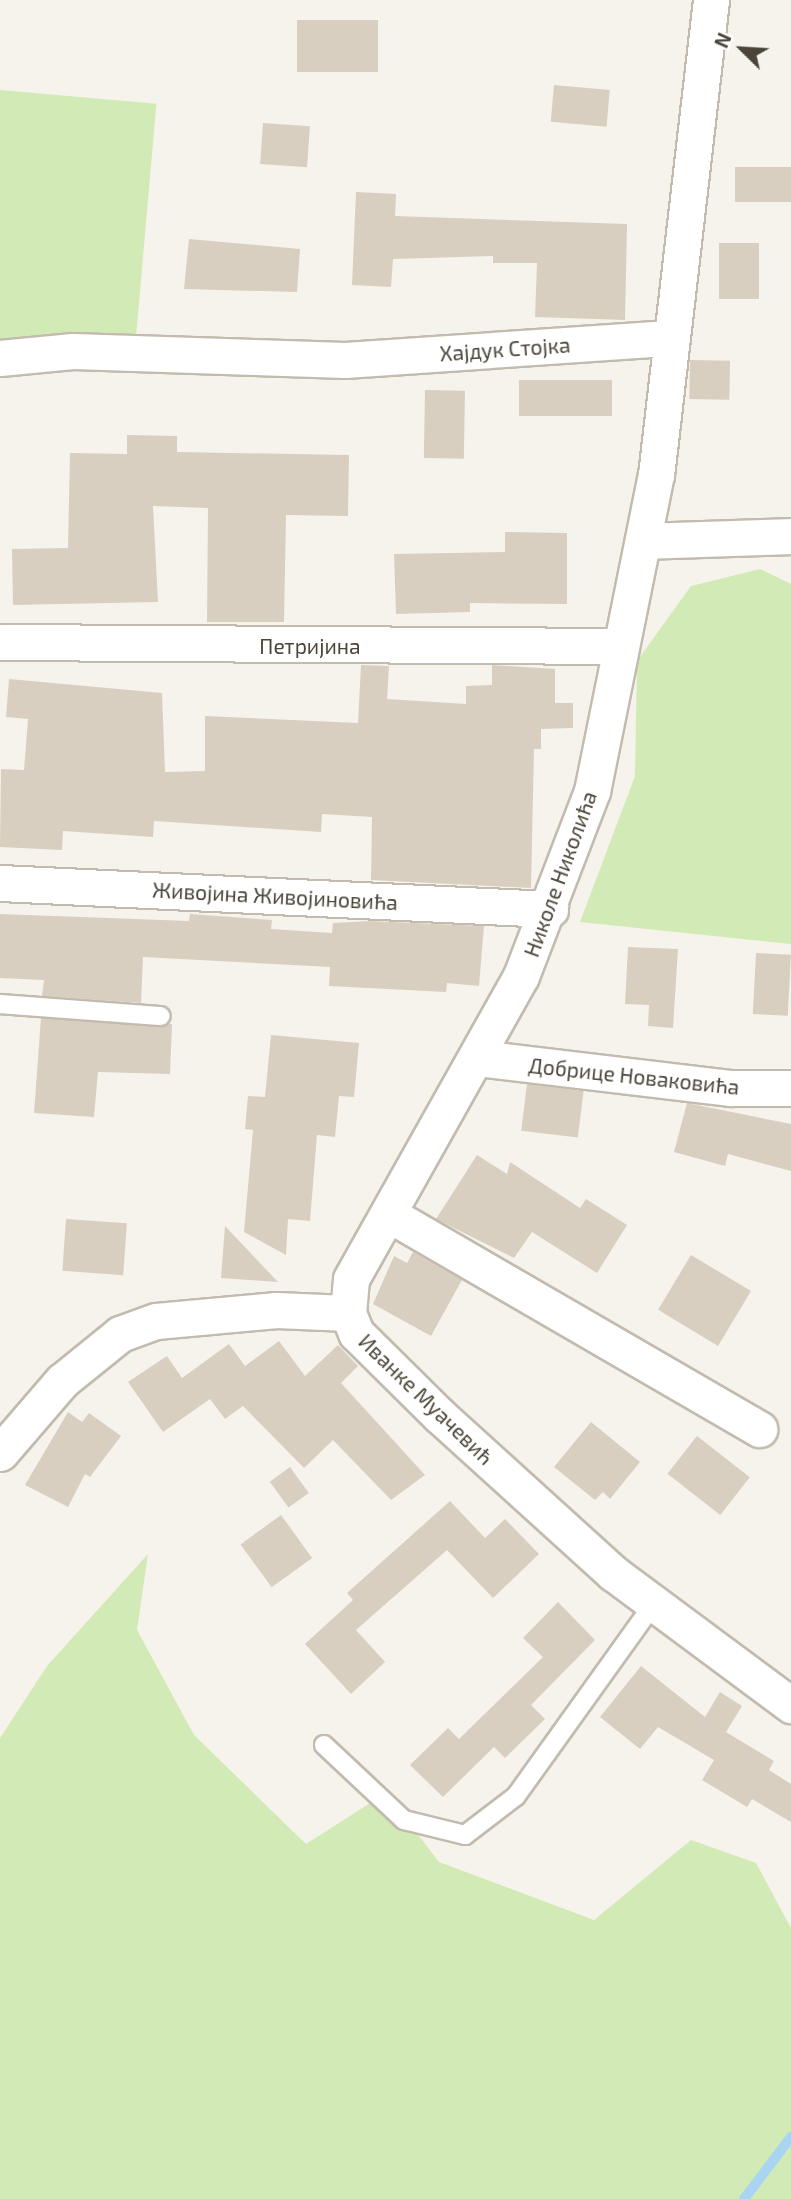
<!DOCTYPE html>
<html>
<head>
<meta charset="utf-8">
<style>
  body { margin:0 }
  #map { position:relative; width:791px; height:2199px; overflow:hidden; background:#f6f3ec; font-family:"Exo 2",sans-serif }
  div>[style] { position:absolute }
  .green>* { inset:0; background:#d2eab5; transform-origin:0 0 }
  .stream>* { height:10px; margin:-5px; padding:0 5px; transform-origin:5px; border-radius:5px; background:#a9d4f2 }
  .building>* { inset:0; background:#d8cfc1; transform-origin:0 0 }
  .roads { filter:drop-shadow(2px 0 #c2bbae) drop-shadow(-2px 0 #c2bbae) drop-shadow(0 2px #c2bbae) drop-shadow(0 -2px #c2bbae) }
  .service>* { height:18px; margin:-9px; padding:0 9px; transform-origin:9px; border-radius:9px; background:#fff }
  .minor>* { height:35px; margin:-17.5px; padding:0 17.5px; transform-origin:17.5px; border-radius:17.5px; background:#fff }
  span { translate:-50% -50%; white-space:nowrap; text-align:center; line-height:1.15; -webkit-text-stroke:5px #fff; paint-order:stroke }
  .street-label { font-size:21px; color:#4b4439 }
  .north { position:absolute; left:707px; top:14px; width:70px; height:70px; -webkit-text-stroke:5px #fff; paint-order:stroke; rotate:294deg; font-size:19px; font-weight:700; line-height:28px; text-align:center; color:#4b4439 }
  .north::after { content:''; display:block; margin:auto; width:24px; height:32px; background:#4b4439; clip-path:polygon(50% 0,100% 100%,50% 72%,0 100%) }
</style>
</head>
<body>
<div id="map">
  <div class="green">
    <i style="left:0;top:90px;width:157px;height:268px;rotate:5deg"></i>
    <i style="clip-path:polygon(760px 569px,791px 584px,791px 944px,580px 922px,635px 776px,637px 661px,691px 586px)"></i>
    <i style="clip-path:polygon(148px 1554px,137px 1630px,194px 1735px,306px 1844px,386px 1793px,439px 1862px,594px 1920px,691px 1840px,756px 1863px,791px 1928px,791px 2199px,0 2199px,0 1738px,47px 1666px)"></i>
  </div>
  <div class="stream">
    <i style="left:744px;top:2199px;width:78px;rotate:-52.8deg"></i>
  </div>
  <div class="building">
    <i style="left:297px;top:20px;width:81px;height:52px"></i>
    <i style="left:554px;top:85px;width:56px;height:37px;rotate:5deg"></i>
    <i style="left:263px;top:123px;width:47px;height:41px;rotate:4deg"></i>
    <i style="left:791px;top:167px;width:35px;height:56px;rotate:90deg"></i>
    <i style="clip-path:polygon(356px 192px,396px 194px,395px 216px,627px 224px,625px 320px,535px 317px,537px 263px,493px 263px,493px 256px,393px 259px,391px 287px,352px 285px)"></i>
    <i style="clip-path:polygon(189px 239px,300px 249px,297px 292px,184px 289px)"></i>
    <i style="left:719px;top:243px;width:40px;height:56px"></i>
    <i style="left:690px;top:360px;width:40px;height:39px;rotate:1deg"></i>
    <i style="left:612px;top:380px;width:36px;height:93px;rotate:90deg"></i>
    <i style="left:425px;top:390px;width:40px;height:68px;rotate:1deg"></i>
    <i style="clip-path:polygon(127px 435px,177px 436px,177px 452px,349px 455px,348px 516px,286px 515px,284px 622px,207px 622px,208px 508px,153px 506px,158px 602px,13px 605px,12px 549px,68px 548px,70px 453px,127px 454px)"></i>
    <i style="clip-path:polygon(505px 532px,567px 533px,567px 604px,470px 603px,470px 612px,396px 614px,394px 554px,505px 552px)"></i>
    <i style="clip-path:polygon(361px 665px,389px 666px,387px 699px,466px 704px,466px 686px,492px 685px,492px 665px,555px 669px,555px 703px,573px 703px,573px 728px,541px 729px,541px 749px,534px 749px,531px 888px,371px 880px,372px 817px,322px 814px,321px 832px,154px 821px,153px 837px,63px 831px,62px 850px,0 847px,1px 769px,24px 770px,28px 719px,6px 717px,9px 679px,162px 693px,165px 772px,205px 771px,205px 716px,358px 723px)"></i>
    <i style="clip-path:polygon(0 914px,189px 921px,190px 914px,272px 920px,271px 929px,332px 933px,333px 923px,370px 921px,484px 926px,479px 986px,447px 983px,446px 992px,329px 986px,330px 967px,143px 957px,141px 1003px,42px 996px,44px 980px,0 978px)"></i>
    <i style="clip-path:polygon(628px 947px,678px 949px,673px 1028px,648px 1026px,649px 1005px,625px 1004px)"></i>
    <i style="left:756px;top:953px;width:35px;height:61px;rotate:3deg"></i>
    <i style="clip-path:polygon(41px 1018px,172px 1024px,170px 1074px,98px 1072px,94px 1117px,34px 1113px)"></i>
    <i style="clip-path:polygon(271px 1035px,359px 1043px,354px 1097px,339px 1096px,335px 1137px,317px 1135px,310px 1221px,288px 1219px,286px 1255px,244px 1232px,253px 1130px,245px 1129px,248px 1096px,265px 1097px)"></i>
    <i style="left:527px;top:1084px;width:57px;height:47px;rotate:7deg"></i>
    <i style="clip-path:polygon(687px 1103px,791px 1124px,791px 1171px,728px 1154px,725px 1166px,674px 1152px)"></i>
    <i style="clip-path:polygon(477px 1155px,507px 1174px,510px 1162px,580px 1208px,586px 1199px,627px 1225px,597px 1273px,532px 1232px,514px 1258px,436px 1219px)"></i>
    <i style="left:66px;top:1219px;width:61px;height:52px;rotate:4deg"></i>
    <i style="clip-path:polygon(225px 1226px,278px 1282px,221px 1278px)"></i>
    <i style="clip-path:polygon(413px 1252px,462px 1280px,431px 1336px,373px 1304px,394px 1256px,407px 1263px)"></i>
    <i style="left:691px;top:1255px;width:70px;height:64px;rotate:31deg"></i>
    <i style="clip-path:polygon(279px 1341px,305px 1376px,338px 1345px,358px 1366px,341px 1383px,425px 1475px,391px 1500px,333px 1440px,304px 1468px,243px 1406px,225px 1419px,210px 1399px,163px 1432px,128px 1382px,167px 1356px,182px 1378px,229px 1344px,245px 1366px)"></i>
    <i style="clip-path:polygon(68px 1412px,82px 1422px,89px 1413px,121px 1436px,90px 1477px,85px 1474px,68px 1507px,25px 1485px)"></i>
    <i style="clip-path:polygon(591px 1422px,640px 1462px,610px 1499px,603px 1492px,595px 1500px,554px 1467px)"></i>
    <i style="left:697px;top:1436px;width:67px;height:48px;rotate:38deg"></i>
    <i style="left:290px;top:1467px;width:32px;height:25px;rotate:54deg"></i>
    <i style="clip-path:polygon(450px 1501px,485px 1538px,505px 1519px,539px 1554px,493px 1598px,447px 1550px,356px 1630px,385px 1662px,351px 1694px,305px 1644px,353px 1600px,347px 1593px)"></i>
    <i style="left:281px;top:1515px;width:53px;height:50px;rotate:54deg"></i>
    <i style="clip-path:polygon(558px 1602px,595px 1640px,531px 1705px,545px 1719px,505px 1758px,494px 1747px,443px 1797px,410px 1765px,448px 1728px,459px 1739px,543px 1657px,523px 1638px)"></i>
    <i style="clip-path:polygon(641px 1666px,705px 1717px,720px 1692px,742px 1706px,726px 1732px,774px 1761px,769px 1770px,791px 1784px,791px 1822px,752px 1799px,747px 1807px,702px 1780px,714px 1760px,658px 1727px,640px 1749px,600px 1717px)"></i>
  </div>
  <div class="roads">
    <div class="service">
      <i style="left:0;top:1004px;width:161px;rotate:4.3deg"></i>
      <i style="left:324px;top:1745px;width:110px;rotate:43.2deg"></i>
      <i style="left:404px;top:1820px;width:63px;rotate:13.8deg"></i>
      <i style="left:465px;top:1835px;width:64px;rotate:-37.4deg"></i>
      <i style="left:516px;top:1796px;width:234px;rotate:-54.4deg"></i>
    </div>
    <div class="minor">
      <i style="left:711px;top:0;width:477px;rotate:96.6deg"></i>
      <i style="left:656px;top:474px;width:323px;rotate:101.4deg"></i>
      <i style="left:592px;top:791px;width:198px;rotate:111deg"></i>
      <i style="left:521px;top:976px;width:347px;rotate:119.3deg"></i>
      <i style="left:351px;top:1279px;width:34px;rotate:95deg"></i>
      <i style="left:348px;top:1313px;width:22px;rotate:68deg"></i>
      <i style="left:356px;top:1333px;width:118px;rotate:44.7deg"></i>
      <i style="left:440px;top:1416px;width:234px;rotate:42.2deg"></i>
      <i style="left:613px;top:1573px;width:222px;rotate:36.6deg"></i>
      <i style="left:0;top:358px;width:73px;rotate:-5.5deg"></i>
      <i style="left:73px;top:351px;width:272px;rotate:1.9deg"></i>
      <i style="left:345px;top:360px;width:325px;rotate:-3.9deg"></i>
      <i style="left:644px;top:541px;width:147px;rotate:-1.9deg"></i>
      <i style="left:0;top:642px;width:621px;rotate:0.37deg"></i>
      <i style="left:0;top:883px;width:551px;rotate:2.71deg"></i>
      <i style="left:478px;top:1058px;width:255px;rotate:6.8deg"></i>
      <i style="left:731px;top:1088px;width:60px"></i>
      <i style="left:390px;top:1215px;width:427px;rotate:30.1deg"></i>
      <i style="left:0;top:1453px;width:95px;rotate:-49.3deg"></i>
      <i style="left:62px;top:1381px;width:75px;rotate:-39deg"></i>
      <i style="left:120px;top:1334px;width:38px;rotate:-20deg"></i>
      <i style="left:156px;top:1321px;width:121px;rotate:-5.2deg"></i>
      <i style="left:276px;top:1310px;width:72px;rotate:2.4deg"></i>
    </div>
  </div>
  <div class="street-label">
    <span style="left:505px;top:349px;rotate:-4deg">Хајдук Стојка</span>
    <span style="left:310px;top:646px">Петријина</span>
    <span style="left:560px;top:874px;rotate:-70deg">Николе Николића</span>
    <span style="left:275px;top:896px;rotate:3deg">Живојина Живојиновића</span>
    <span style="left:634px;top:1076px;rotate:6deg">Добрице Новаковића</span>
    <span style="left:426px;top:1399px;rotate:44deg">Иванке Муачевић</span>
  </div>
  <div class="north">N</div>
</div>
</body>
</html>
